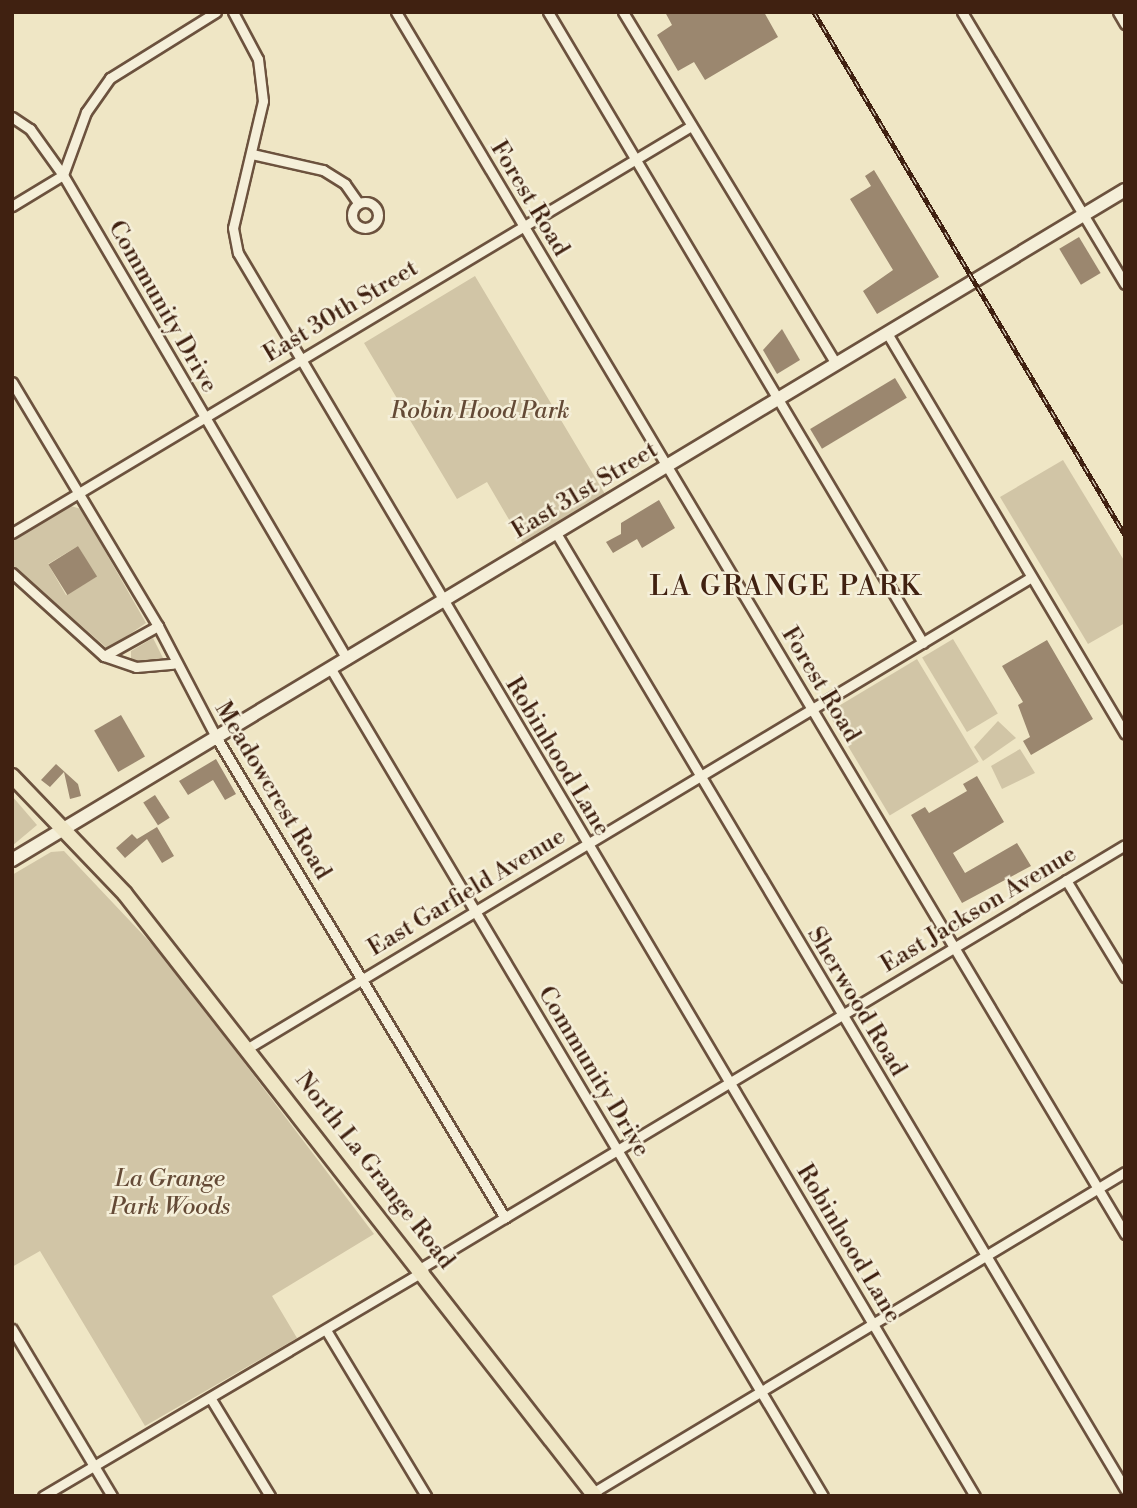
<!DOCTYPE html>
<html>
<head>
<meta charset="utf-8">
<style>
  body { margin:0 }
  #map { position:relative; width:1137px; height:1508px; overflow:hidden; background:#efe6c5; font-family:"Libre Bodoni",serif }
  div>[style] { position:absolute }
  .green>* { inset:0; background:#d1c5a6; transform-origin:0 0 }
  .building>* { inset:0; background:#9b876f; transform-origin:0 0 }
  .roads { filter:drop-shadow(2px 0 #6c523e) drop-shadow(-2px 0 #6c523e) drop-shadow(0 2px #6c523e) drop-shadow(0 -2px #6c523e) }
  .minor>* { height:9px; margin:-4.5px; padding:0 4.5px; transform-origin:4.5px; border-radius:4.5px; background:#f5efd9 }
  .minor>.ring { margin:-4.5px; padding:0; box-sizing:content-box; background:none; border:9px solid #f5efd9; border-radius:50% }
  .secondary>* { height:12px; margin:-6px; padding:0 6px; transform-origin:6px; border-radius:6px; background:#f5efd9 }
  .primary>* { height:14px; margin:-7px; padding:0 7px; transform-origin:7px; border-radius:7px; background:#efe6c5 }
  .rail>* { height:5px; margin-top:-2.5px; transform-origin:0; background:repeating-linear-gradient(90deg,#f5efd9 0 8px,#402111 0 16px); box-sizing:border-box; border-block:2px solid #402111 }
  span { translate:-50% -50%; white-space:nowrap; text-align:center; line-height:1.15; -webkit-text-stroke:5px #f5efd9; paint-order:stroke }
  .street-label { font-size:24px; color:#402111 }
  .park-label { font-size:24px; color:#644a36; font-style:italic }
  .quarter-label { font-size:28px; color:#402111; letter-spacing:2px }
  .frame { position:absolute; inset:0; border:14px solid #402111; pointer-events:none }
</style>
</head>
<body>
<div id="map">
  <div class="green">
    <i style="clip-path:polygon(475px 276px,608px 499px,525px 547px,487px 482px,457px 499px,364px 343px)"></i>
    <i style="clip-path:polygon(1063px 460px,1125px 562px,1125px 623px,1088px 644px,1000px 497px)"></i>
    <i style="clip-path:polygon(evenodd,71px 506px,81px 509px,146px 623px,108px 649px,12px 565px,12px 541px,71px 506px,78px 546px,96px 577px,66px 595px,48px 564px,78px 546px)"></i>
    <i style="clip-path:polygon(153px 638px,164px 660px,131px 661px,131px 651px)"></i>
    <i style="left:953px;top:639px;width:87px;height:36px;rotate:59deg"></i>
    <i style="left:917px;top:659px;width:120px;height:104px;rotate:59deg"></i>
    <i style="clip-path:polygon(998px 721px,1016px 738px,983px 761px,974px 747px)"></i>
    <i style="clip-path:polygon(1020px 749px,1035px 773px,1002px 789px,991px 766px)"></i>
    <i style="clip-path:polygon(12px 796px,37px 825px,12px 846px)"></i>
    <i style="clip-path:polygon(64px 851px,164px 957px,374px 1234px,272px 1296px,297px 1338px,145px 1426px,40px 1251px,12px 1267px,12px 875px,51px 852px)"></i>
  </div>
  <div class="building">
    <i style="clip-path:polygon(665px 12px,764px 12px,778px 37px,705px 80px,694px 62px,678px 71px,657px 35px,672px 25px)"></i>
    <i style="clip-path:polygon(874px 170px,939px 277px,877px 314px,863px 291px,893px 270px,850px 199px,871px 186px,865px 176px)"></i>
    <i style="left:1079px;top:237px;width:42px;height:23px;rotate:59deg"></i>
    <i style="clip-path:polygon(782px 329px,800px 360px,777px 374px,763px 350px)"></i>
    <i style="left:895px;top:378px;width:23px;height:99px;rotate:59deg"></i>
    <i style="clip-path:polygon(659px 500px,675px 528px,642px 548px,637px 539px,613px 553px,606px 542px,621px 534px,621px 523px)"></i>
    <i style="left:78px;top:546px;width:36px;height:35px;rotate:58deg"></i>
    <i style="clip-path:polygon(1047px 640px,1093px 719px,1031px 755px,1023px 741px,1030px 737px,1018px 705px,1023px 702px,1002px 666px)"></i>
    <i style="left:121px;top:715px;width:48px;height:31px;rotate:60deg"></i>
    <i style="clip-path:polygon(216px 759px,236px 794px,225px 800px,213px 780px,188px 795px,179px 781px)"></i>
    <i style="clip-path:polygon(56px 764px,78px 784px,81px 796px,70px 799px,64px 772px,50px 787px,41px 780px)"></i>
    <i style="clip-path:polygon(977px 776px,1004px 822px,953px 853px,965px 873px,1017px 843px,1031px 866px,962px 903px,911px 815px,925px 807px,929px 813px,967px 791px,963px 784px)"></i>
    <i style="left:155px;top:795px;width:27px;height:14px;rotate:57deg"></i>
    <i style="clip-path:polygon(157px 827px,174px 856px,162px 863px,147px 839px,125px 858px,116px 848px,132px 834px,137px 839px)"></i>
  </div>
  <div class="roads">
    <div class="minor">
      <i style="left:216px;top:12px;width:125px;rotate:148.1deg"></i>
      <i style="left:110px;top:78px;width:42px;rotate:125.2deg"></i>
      <i style="left:86px;top:112px;width:67px;rotate:110.1deg"></i>
      <i style="left:63px;top:175px;width:561px;rotate:59.6deg"></i>
      <i style="left:233px;top:12px;width:53px;rotate:62deg"></i>
      <i style="left:258px;top:59px;width:42px;rotate:83.2deg"></i>
      <i style="left:263px;top:101px;width:130px;rotate:103.3deg"></i>
      <i style="left:233px;top:228px;width:25px;rotate:79deg"></i>
      <i style="left:238px;top:253px;width:1445px;rotate:59.34deg"></i>
      <i style="left:396px;top:12px;width:1423px;rotate:59.18deg"></i>
      <i style="left:548px;top:12px;width:734px;rotate:59.28deg"></i>
      <i style="left:623px;top:12px;width:411px;rotate:58.8deg"></i>
      <i style="left:962px;top:12px;width:317px;rotate:59.1deg"></i>
      <i style="left:1118px;top:12px;width:14px;rotate:60deg"></i>
      <i style="left:12px;top:117px;width:22px;rotate:34deg"></i>
      <i style="left:30px;top:129px;width:57px;rotate:54.3deg"></i>
      <i style="left:63px;top:175px;width:60px;rotate:148.7deg"></i>
      <i style="left:252px;top:154px;width:73px;rotate:12.7deg"></i>
      <i style="left:323px;top:170px;width:26px;rotate:32deg"></i>
      <i style="left:345px;top:184px;width:24px;rotate:55deg"></i>
      <i class="ring" style="left:352px;top:202px;width:17px;height:17px"></i>
      <i style="left:887px;top:333px;width:466px;rotate:59.3deg"></i>
      <i style="left:12px;top:382px;width:284px;rotate:59.1deg"></i>
      <i style="left:158px;top:626px;width:125px;rotate:62.4deg"></i>
      <i style="left:216px;top:737px;width:561px;rotate:59deg"></i>
      <i style="left:12px;top:533px;width:792px;rotate:-30.94deg"></i>
      <i style="left:556px;top:533px;width:1113px;rotate:59.24deg"></i>
      <i style="left:12px;top:573px;width:124px;rotate:42.1deg"></i>
      <i style="left:104px;top:656px;width:34px;rotate:19deg"></i>
      <i style="left:136px;top:667px;width:37px;rotate:-5deg"></i>
      <i style="left:104px;top:656px;width:62px;rotate:-29.1deg"></i>
      <i style="left:331px;top:669px;width:962px;rotate:59.25deg"></i>
      <i style="left:1066px;top:880px;width:114px;rotate:58.7deg"></i>
      <i style="left:248px;top:1048px;width:912px;rotate:-31.01deg"></i>
      <i style="left:421px;top:1268px;width:821px;rotate:-31deg"></i>
      <i style="left:12px;top:1329px;width:195px;rotate:59.1deg"></i>
      <i style="left:326px;top:1330px;width:194px;rotate:58.9deg"></i>
      <i style="left:211px;top:1399px;width:114px;rotate:58.7deg"></i>
      <i style="left:589px;top:1495px;width:626px;rotate:-31.07deg"></i>
      <i style="left:43px;top:1496px;width:442px;rotate:-30.6deg"></i>
    </div>
    <div class="secondary">
      <i style="left:12px;top:860px;width:1299px;rotate:-31.05deg"></i>
    </div>
    <div class="primary">
      <i style="left:12px;top:776px;width:163px;rotate:46.2deg"></i>
      <i style="left:125px;top:894px;width:764px;rotate:52.02deg"></i>
    </div>
  </div>
  <div class="rail">
    <i style="left:814px;top:12px;width:608px;rotate:59.26deg"></i>
  </div>
  <div class="street-label">
    <span style="left:529px;top:199px;rotate:59deg">Forest Road</span>
    <span style="left:162px;top:307px;rotate:60deg">Community Drive</span>
    <span style="left:341px;top:312px;rotate:-31deg">East 30th Street</span>
    <span style="left:585px;top:491px;rotate:-31deg">East 31st Street</span>
    <span style="left:820px;top:685px;rotate:59deg">Forest Road</span>
    <span style="left:557px;top:757px;rotate:59deg">Robinhood Lane</span>
    <span style="left:272px;top:791px;rotate:59deg">Meadowcrest Road</span>
    <span style="left:467px;top:893px;rotate:-31deg">East Garfield Avenue</span>
    <span style="left:979px;top:910px;rotate:-31deg">East Jackson Avenue</span>
    <span style="left:856px;top:1002px;rotate:59deg">Sherwood Road</span>
    <span style="left:593px;top:1072px;rotate:59deg">Community Drive</span>
    <span style="left:374px;top:1171px;rotate:52deg">North La Grange Road</span>
    <span style="left:848px;top:1244px;rotate:59deg">Robinhood Lane</span>
  </div>
  <div class="park-label">
    <span style="left:480px;top:412px">Robin Hood Park</span>
    <span style="left:170px;top:1194px">La Grange<br>Park Woods</span>
  </div>
  <div class="quarter-label">
    <span style="left:786px;top:587px">LA GRANGE PARK</span>
  </div>
  <div class="frame"></div>
</div>
</body>
</html>
